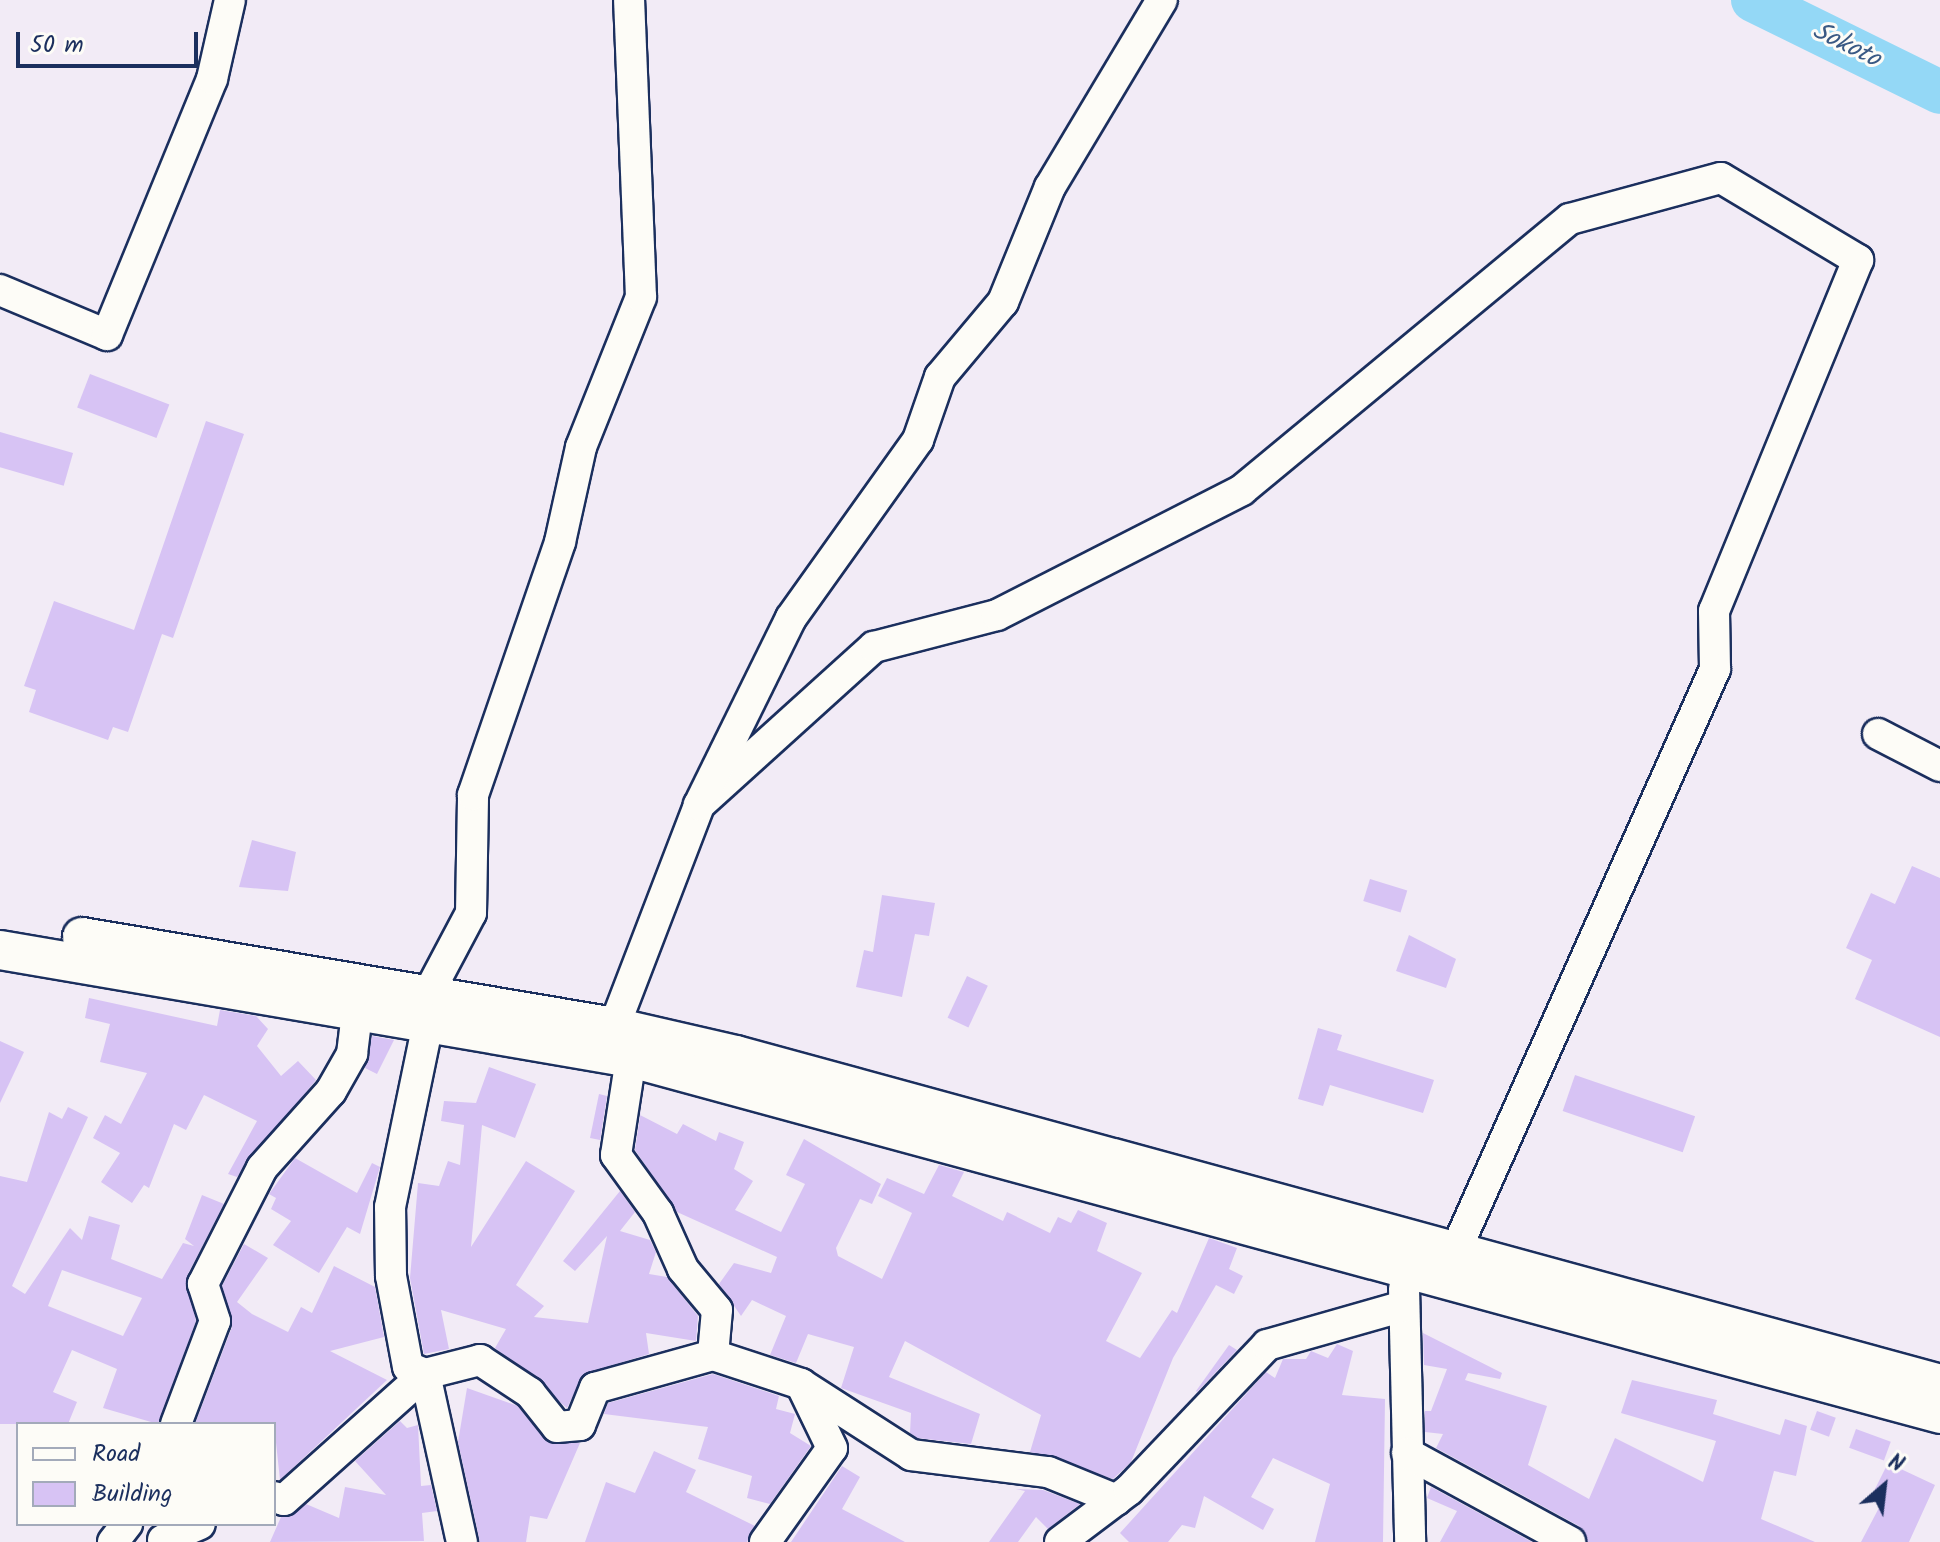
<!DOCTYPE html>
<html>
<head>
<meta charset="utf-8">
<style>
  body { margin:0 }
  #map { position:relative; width:1940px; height:1542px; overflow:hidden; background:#f2ebf6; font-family:Kalam,sans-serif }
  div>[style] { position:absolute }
  .river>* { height:44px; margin:-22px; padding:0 22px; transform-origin:22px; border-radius:22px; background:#94d8f6 }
  .building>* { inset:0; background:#d7c3f4; transform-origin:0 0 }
  .roads { filter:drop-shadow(2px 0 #1b2f5e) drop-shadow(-2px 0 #1b2f5e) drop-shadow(0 2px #1b2f5e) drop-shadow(0 -2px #1b2f5e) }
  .minor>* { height:30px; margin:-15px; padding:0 15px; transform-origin:15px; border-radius:15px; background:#fdfcf7 }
  .major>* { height:38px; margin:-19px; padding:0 19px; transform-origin:19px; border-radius:19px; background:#fdfcf7 }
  span { translate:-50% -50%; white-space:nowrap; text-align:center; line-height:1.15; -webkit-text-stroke:6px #fdfcf7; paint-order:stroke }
  .water-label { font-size:26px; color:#395984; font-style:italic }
  .legend { position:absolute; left:16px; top:1422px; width:260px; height:104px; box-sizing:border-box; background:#fdfcf7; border:2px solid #a3aaba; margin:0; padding:10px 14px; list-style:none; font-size:24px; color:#1b2f5e }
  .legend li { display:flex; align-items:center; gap:16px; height:40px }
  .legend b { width:40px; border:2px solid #a3aaba }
  .north { position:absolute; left:1844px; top:1446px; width:80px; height:80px; -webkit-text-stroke:6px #fdfcf7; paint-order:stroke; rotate:28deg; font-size:22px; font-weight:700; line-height:32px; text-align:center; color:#1b2f5e }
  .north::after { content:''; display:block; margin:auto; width:28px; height:36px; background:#1b2f5e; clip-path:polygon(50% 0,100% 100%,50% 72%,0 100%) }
  .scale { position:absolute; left:16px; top:32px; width:182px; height:36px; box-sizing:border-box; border:4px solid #1b2f5e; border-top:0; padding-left:10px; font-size:24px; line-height:28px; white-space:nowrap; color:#1b2f5e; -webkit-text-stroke:6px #fdfcf7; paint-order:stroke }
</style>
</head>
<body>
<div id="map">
  <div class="river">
    <i style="left:1753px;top:0;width:208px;rotate:26.2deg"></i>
  </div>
  <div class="building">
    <i style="left:90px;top:374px;width:85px;height:36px;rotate:21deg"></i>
    <i style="clip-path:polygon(206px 421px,244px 434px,173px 638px,162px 634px,128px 732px,113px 727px,108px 740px,29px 712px,36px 690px,24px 686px,54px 601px,134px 630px)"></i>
    <i style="left:0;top:432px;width:76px;height:34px;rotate:16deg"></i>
    <i style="clip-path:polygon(252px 840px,296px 852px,288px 891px,239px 887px)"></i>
    <i style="clip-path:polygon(1912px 866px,1940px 878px,1940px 1037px,1855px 999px,1872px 960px,1846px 948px,1871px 893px,1895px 904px)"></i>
    <i style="left:1370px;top:879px;width:39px;height:23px;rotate:17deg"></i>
    <i style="clip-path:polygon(882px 895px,935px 903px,929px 936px,915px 934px,902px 997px,856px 987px,864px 950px,873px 952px)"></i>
    <i style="clip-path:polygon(1409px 935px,1456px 959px,1446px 988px,1396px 971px)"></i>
    <i style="left:967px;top:976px;width:23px;height:46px;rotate:25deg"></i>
    <i style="clip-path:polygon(89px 998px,217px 1026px,220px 1010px,256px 1016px,268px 1029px,257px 1046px,281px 1076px,298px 1061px,316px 1080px,237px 1177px,228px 1174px,257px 1121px,204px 1095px,186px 1130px,174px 1124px,149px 1188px,144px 1185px,132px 1203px,101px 1182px,120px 1153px,93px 1138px,105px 1115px,121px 1124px,147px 1073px,100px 1062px,110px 1024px,85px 1018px)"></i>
    <i style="clip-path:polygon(1318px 1028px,1342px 1035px,1337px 1050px,1434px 1080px,1423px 1113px,1330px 1085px,1323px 1106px,1298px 1099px)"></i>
    <i style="clip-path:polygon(372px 1036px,394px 1040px,377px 1074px,365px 1068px)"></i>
    <i style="clip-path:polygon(0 1041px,24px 1052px,0 1103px)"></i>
    <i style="clip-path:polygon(489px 1067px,536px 1084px,515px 1138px,482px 1125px,471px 1247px,526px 1161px,575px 1191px,516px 1285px,544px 1306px,534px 1317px,588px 1323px,607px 1236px,575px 1271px,563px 1261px,620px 1191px,635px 1212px,620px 1231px,650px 1240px,656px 1252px,649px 1274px,667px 1277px,698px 1316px,696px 1341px,646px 1333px,649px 1354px,584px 1374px,567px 1408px,495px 1348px,506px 1329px,441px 1310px,449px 1349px,424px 1354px,410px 1278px,418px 1183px,439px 1186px,448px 1161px,460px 1165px,464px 1125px,441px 1121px,444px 1101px,476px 1103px)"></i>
    <i style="left:1575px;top:1075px;width:127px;height:38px;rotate:19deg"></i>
    <i style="clip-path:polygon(599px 1094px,607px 1096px,600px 1140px,590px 1138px)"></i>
    <i style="clip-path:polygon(642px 1104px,640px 1115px,677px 1134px,683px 1124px,716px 1141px,719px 1132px,744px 1142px,734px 1169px,753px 1181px,735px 1210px,781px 1232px,805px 1184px,786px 1175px,804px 1139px,881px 1184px,872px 1204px,860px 1199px,836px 1248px,838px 1256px,882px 1279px,912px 1213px,878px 1196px,887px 1178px,924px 1194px,939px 1165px,964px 1172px,952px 1196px,1003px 1221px,1007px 1212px,1050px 1233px,1058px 1217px,1071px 1223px,1078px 1210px,1107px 1223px,1097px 1251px,1142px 1273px,1106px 1341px,1140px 1358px,1172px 1310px,1177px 1313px,1209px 1238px,1237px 1248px,1229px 1269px,1243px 1276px,1234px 1294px,1216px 1285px,1173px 1358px,1131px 1462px,1113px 1479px,1030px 1452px,1041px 1415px,905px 1341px,889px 1377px,980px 1414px,971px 1444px,917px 1438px,910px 1433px,911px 1413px,841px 1388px,854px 1347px,808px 1334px,796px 1363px,770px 1355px,786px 1316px,752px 1300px,741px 1316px,719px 1284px,734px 1263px,771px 1273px,777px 1257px,677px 1212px,635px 1150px)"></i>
    <i style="clip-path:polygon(evenodd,68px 1107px,88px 1117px,12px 1286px,25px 1294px,70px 1228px,82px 1240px,89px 1216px,120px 1225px,111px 1259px,162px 1279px,183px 1243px,194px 1246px,185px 1239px,202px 1195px,224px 1204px,187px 1276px,196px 1321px,158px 1424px,103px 1408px,117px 1369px,72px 1350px,53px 1392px,77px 1402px,68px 1424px,0 1424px,0 1176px,27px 1182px,49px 1112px,62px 1119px,68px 1107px,62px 1270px,142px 1298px,123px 1336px,48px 1306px,62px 1270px)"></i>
    <i style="clip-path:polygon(295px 1158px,357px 1193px,372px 1163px,380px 1167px,360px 1234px,347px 1227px,319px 1273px,273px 1245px,291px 1221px,271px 1209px,276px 1198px,269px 1194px)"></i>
    <i style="clip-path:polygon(244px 1244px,268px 1258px,237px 1302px,252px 1314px,288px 1332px,301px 1307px,312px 1313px,334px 1266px,375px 1287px,384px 1337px,330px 1351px,387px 1380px,280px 1480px,274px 1424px,195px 1424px,232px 1327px,222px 1286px)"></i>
    <i style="clip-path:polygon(1423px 1333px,1502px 1373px,1500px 1379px,1468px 1373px,1465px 1380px,1547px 1406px,1528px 1465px,1589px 1499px,1615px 1438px,1703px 1482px,1716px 1441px,1621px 1413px,1632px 1380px,1717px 1400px,1713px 1414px,1780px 1435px,1785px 1419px,1807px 1426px,1796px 1476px,1774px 1471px,1761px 1519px,1815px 1542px,1588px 1542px,1579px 1526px,1436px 1448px,1443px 1434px,1425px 1432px,1425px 1411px,1431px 1411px,1447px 1369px,1424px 1365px)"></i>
    <i style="clip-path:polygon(1337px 1344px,1353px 1351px,1342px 1395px,1385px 1399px,1383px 1542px,1315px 1542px,1330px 1484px,1273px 1458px,1251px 1497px,1274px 1509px,1263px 1530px,1204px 1496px,1195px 1528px,1182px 1525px,1168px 1542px,1129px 1542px,1120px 1533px,1266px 1372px,1275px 1378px,1283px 1359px,1306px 1359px,1311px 1351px,1328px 1358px)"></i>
    <i style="clip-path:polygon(1229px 1345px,1237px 1350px,1197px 1392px,1196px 1391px)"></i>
    <i style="clip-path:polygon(713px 1374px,779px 1396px,776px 1409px,795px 1414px,790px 1433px,811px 1446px,770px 1504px,747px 1498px,752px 1476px,698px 1459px,708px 1427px,604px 1414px,608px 1403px)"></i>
    <i style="clip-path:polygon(467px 1388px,518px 1406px,549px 1443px,580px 1443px,547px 1519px,530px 1516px,526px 1542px,480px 1542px,458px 1442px)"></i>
    <i style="left:1817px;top:1411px;width:20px;height:20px;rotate:20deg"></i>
    <i style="clip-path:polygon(400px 1421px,407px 1428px,418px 1425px,421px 1486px,431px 1485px,437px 1511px,422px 1513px,424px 1541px,270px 1542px,281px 1517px,306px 1504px,339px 1518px,345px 1487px,386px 1495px,355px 1461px)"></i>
    <i style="left:1856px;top:1429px;width:37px;height:20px;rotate:20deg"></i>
    <i style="clip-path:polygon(654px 1451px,696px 1470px,686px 1492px,755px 1526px,747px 1542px,585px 1542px,606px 1482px,635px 1493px)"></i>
    <i style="clip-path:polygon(1888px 1463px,1935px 1485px,1909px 1542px,1861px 1542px,1881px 1504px,1870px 1499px)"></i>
    <i style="clip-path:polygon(842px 1466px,860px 1477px,842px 1509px,905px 1542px,791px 1542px)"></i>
    <i style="clip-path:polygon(1431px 1487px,1532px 1542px,1440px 1542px,1457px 1511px,1427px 1498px)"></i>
    <i style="clip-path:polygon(1016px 1489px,1043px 1490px,1080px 1504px,1048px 1529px,1036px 1517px,1018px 1542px,989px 1542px,1025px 1491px)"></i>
  </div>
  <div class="roads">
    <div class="minor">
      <i style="left:0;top:290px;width:116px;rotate:22.8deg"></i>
      <i style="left:107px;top:335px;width:277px;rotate:-67.7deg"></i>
      <i style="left:212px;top:79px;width:81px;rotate:-77.2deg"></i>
      <i style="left:1878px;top:734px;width:70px;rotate:27.3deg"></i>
      <i style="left:699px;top:805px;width:236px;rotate:-42.1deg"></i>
      <i style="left:874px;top:647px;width:127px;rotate:-14.6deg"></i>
      <i style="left:997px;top:615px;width:275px;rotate:-27deg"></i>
      <i style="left:1242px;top:490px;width:425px;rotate:-39.6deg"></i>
      <i style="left:1570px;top:219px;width:156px;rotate:-15.2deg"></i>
      <i style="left:1721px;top:178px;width:160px;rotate:30.9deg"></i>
      <i style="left:1858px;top:260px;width:379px;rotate:112.3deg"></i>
      <i style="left:1714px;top:611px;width:58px;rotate:89deg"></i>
      <i style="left:1715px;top:669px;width:638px;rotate:114.04deg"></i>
      <i style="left:427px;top:996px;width:94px;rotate:-62.1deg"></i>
      <i style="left:471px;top:913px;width:118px;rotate:-89deg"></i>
      <i style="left:473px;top:795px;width:268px;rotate:-71deg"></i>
      <i style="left:560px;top:542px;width:97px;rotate:-77.5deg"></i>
      <i style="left:581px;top:447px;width:162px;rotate:-68.2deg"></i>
      <i style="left:641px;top:297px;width:297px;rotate:-92.3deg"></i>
      <i style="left:614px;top:1027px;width:238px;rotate:-69deg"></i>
      <i style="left:699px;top:805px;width:208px;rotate:-63.8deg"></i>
      <i style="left:791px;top:618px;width:219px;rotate:-54.5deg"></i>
      <i style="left:918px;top:440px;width:67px;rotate:-70.8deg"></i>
      <i style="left:940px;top:377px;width:98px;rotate:-50deg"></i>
      <i style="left:1003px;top:302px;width:124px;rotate:-67.8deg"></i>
      <i style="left:1050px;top:187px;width:218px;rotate:-59.1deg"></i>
      <i style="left:631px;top:1058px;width:98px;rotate:98.8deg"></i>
      <i style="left:616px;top:1155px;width:72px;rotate:54.1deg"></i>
      <i style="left:658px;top:1213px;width:61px;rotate:65.9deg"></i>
      <i style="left:683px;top:1269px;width:53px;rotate:50.3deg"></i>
      <i style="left:717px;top:1310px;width:45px;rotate:95.1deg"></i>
      <i style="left:1404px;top:1288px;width:254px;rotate:88.6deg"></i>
      <i style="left:425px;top:1374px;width:18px;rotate:-158deg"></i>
      <i style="left:408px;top:1367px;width:93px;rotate:-100.6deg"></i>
      <i style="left:391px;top:1276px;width:69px;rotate:-90.8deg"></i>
      <i style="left:390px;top:1207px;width:188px;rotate:-78.3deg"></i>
      <i style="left:425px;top:1374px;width:172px;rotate:77.6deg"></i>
      <i style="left:176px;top:1424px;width:110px;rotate:-69.3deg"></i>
      <i style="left:215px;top:1321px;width:39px;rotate:-108deg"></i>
      <i style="left:203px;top:1284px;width:130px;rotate:-63deg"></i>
      <i style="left:262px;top:1168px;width:103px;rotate:-48.1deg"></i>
      <i style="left:331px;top:1091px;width:43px;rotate:-60.4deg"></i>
      <i style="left:352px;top:1054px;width:41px;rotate:-83deg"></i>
      <i style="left:1407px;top:1453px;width:186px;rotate:28.6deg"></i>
      <i style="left:274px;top:1497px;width:10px;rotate:17deg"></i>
      <i style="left:284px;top:1500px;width:189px;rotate:-41.8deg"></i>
      <i style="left:425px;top:1374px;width:57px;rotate:-14.3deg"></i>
      <i style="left:480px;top:1360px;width:60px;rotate:33.4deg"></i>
      <i style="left:530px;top:1393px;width:43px;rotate:51.5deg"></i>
      <i style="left:557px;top:1427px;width:23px;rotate:-5deg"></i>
      <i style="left:580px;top:1425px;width:40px;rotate:-68deg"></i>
      <i style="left:595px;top:1388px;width:123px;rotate:-15.6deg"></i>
      <i style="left:713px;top:1355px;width:93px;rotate:18.2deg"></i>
      <i style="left:801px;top:1384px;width:131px;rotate:32.8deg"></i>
      <i style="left:911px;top:1455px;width:138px;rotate:7.1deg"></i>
      <i style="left:1048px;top:1472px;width:74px;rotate:22.1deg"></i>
      <i style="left:163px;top:1540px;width:40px;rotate:-23.4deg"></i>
      <i style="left:113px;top:1542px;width:23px;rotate:-52deg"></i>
      <i style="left:765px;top:1542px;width:115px;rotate:-54.5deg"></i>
      <i style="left:832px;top:1448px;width:67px;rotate:-115.8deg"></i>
      <i style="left:1060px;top:1542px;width:86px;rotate:-37deg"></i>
      <i style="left:1129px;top:1490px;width:200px;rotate:-46.4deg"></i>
      <i style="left:1267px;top:1345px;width:142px;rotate:-15.9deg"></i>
    </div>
    <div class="major">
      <i style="left:82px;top:937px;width:540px;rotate:9.6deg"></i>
      <i style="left:614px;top:1027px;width:125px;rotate:12.9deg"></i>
      <i style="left:736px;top:1055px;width:1248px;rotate:15.28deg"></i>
      <i style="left:0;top:950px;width:640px;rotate:9.71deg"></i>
      <i style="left:631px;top:1058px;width:1357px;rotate:15.21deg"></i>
    </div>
  </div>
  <div class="water-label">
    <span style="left:1846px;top:46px;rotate:26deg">Sokoto</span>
  </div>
  <ul class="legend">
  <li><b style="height:10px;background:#fdfcf7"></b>Road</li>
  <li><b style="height:22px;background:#d7c3f4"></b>Building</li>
  </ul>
  <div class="north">N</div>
  <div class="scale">50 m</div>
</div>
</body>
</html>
